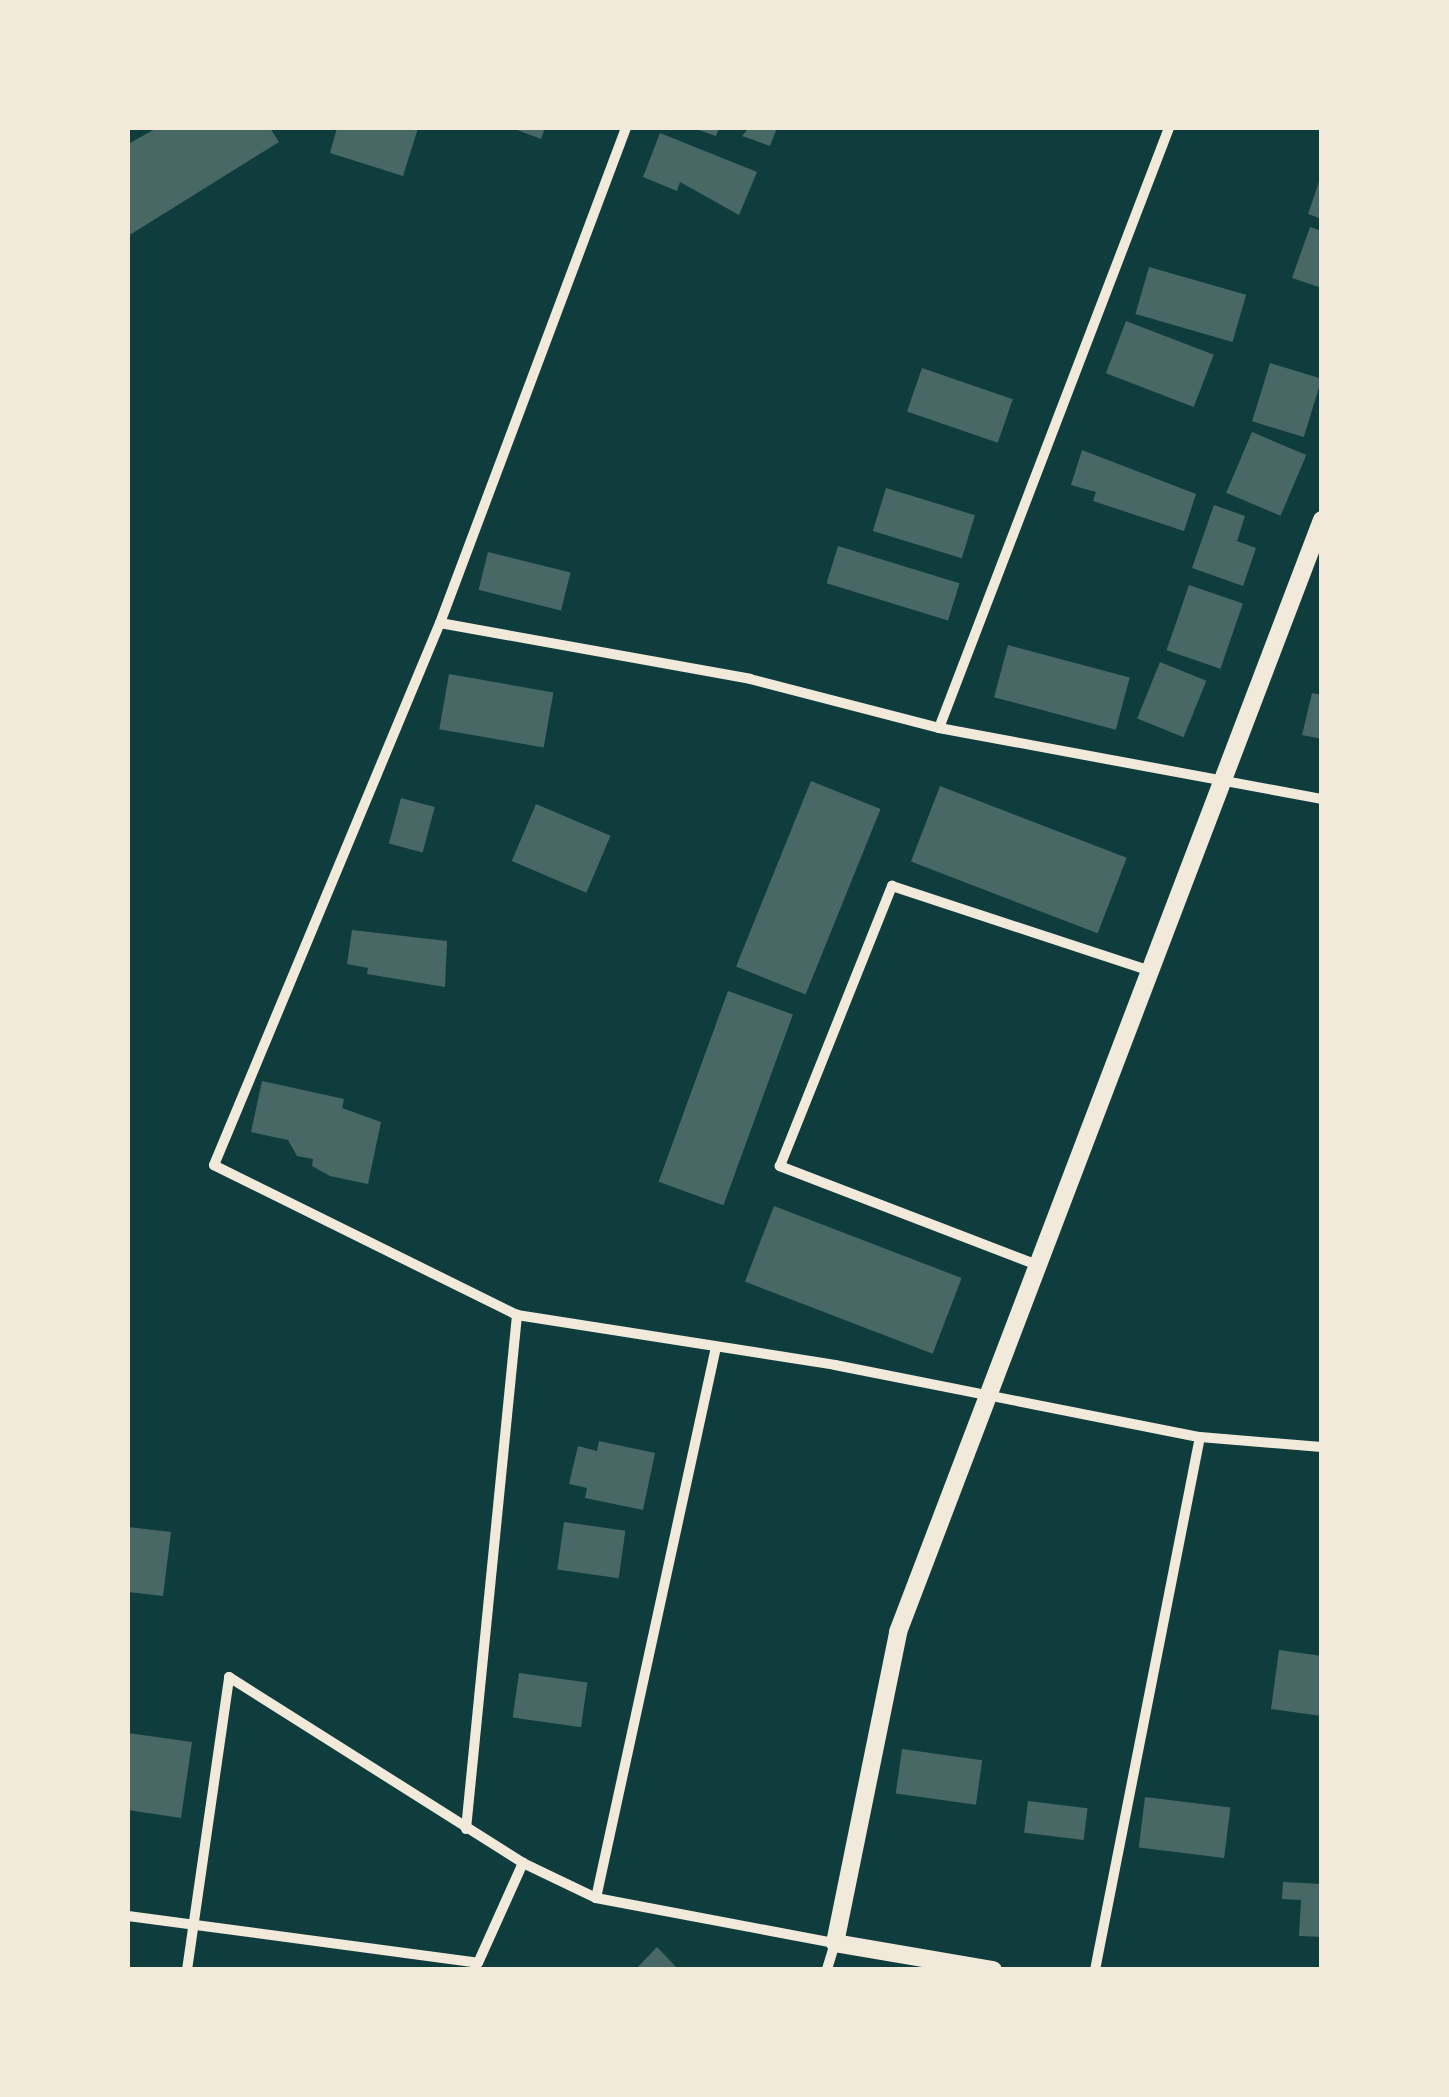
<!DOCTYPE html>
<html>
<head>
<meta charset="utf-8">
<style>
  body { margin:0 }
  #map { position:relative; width:1449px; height:2097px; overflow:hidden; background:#0f3d3e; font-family:Arial,sans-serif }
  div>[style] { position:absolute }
  .building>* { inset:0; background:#486865; transform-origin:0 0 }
  .minor>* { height:10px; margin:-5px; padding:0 5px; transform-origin:5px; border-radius:5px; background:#f1e9da }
  .tertiary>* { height:18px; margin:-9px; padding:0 9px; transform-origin:9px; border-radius:9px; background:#f1e9da }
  span { translate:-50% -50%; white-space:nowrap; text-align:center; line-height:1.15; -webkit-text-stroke:8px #f1e9da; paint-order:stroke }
  .frame { position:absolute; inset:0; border:130px solid #f1e9da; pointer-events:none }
</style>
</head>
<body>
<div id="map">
  <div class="building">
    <i style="clip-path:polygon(157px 128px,270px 128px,279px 142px,128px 236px,128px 144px)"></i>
    <i style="clip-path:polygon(337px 128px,418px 128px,403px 176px,330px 153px)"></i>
    <i style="clip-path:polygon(512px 128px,545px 128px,541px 139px)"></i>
    <i style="clip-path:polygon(693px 128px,719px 128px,716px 136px)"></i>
    <i style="clip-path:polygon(749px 128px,777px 128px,770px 146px,742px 136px)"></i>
    <i style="clip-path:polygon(660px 133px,757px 172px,739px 215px,680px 182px,677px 191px,643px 177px)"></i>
    <i style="clip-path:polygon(1321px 176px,1322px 176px,1322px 219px,1308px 214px)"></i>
    <i style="clip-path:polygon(1310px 227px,1322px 231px,1322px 288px,1292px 278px)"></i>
    <i style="left:1149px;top:267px;width:101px;height:49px;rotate:16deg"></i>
    <i style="left:1126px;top:321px;width:94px;height:56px;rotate:21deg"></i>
    <i style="left:1270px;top:363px;width:54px;height:61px;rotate:17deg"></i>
    <i style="left:922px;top:368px;width:96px;height:46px;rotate:19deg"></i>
    <i style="left:1252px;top:432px;width:59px;height:66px;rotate:23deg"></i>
    <i style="clip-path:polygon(1082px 450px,1196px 494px,1184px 531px,1093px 501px,1096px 492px,1071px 485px)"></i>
    <i style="left:886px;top:488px;width:93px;height:45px;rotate:17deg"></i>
    <i style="clip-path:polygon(1214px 505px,1245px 516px,1237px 541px,1256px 548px,1243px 586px,1192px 568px)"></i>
    <i style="left:838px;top:546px;width:127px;height:39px;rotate:17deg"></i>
    <i style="left:488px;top:552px;width:85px;height:39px;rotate:14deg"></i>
    <i style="left:1189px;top:585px;width:57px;height:69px;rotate:19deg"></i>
    <i style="left:1008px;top:645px;width:126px;height:54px;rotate:15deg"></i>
    <i style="left:1160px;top:662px;width:50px;height:61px;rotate:22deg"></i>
    <i style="left:449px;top:674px;width:106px;height:56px;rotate:10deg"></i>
    <i style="clip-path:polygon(1312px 693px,1322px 695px,1322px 739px,1302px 735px)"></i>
    <i style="left:811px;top:781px;width:75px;height:200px;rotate:22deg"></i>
    <i style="left:940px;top:786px;width:200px;height:81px;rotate:21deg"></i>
    <i style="left:401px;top:798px;width:35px;height:47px;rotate:15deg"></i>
    <i style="left:536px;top:804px;width:81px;height:62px;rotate:23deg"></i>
    <i style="clip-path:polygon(352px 930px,447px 941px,445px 987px,367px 974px,368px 968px,347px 964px)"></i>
    <i style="left:728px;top:991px;width:69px;height:203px;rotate:20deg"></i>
    <i style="clip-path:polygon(262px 1081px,344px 1099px,342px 1108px,381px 1122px,368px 1184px,330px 1176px,312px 1166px,313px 1159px,297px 1156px,288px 1140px,251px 1132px)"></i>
    <i style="left:774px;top:1206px;width:201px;height:81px;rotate:21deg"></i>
    <i style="clip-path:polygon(599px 1441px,655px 1453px,643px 1510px,585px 1498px,587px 1488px,569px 1484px,578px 1446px,597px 1451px)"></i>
    <i style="left:564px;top:1522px;width:62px;height:48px;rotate:8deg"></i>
    <i style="clip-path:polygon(128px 1527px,171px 1532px,163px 1596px,128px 1592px)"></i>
    <i style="clip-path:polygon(1279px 1650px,1322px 1656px,1322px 1716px,1271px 1709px)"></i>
    <i style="left:519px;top:1673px;width:69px;height:45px;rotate:8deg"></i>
    <i style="clip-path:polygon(128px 1733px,192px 1742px,181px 1818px,128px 1810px)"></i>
    <i style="left:902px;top:1749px;width:81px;height:45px;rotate:8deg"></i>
    <i style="left:1145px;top:1797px;width:86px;height:51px;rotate:7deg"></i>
    <i style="left:1028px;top:1801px;width:60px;height:32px;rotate:7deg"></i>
    <i style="clip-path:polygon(1283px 1882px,1322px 1884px,1322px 1937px,1299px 1936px,1301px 1900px,1282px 1899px)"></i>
    <i style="clip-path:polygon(657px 1947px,679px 1970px,635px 1970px)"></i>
  </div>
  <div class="minor">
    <i style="left:440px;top:623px;width:315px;rotate:10.2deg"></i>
    <i style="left:750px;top:679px;width:195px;rotate:14.5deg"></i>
    <i style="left:939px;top:728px;width:390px;rotate:10.5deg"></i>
    <i style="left:939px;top:728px;width:643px;rotate:-69.03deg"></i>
    <i style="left:1040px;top:1266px;width:279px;rotate:-159deg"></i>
    <i style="left:780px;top:1166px;width:302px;rotate:-68.2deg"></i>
    <i style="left:892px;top:886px;width:273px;rotate:18.2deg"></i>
    <i style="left:517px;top:1315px;width:322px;rotate:8.9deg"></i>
    <i style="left:835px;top:1365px;width:372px;rotate:11.2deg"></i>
    <i style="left:1200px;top:1437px;width:122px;rotate:4.7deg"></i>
    <i style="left:466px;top:1829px;width:517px;rotate:-84.33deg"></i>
    <i style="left:517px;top:1315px;width:338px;rotate:-153.7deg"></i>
    <i style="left:214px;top:1165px;width:587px;rotate:-67.37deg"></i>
    <i style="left:440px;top:623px;width:529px;rotate:-69.41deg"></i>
    <i style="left:596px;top:1898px;width:564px;rotate:-77.71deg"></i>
    <i style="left:128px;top:1916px;width:353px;rotate:7.6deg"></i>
    <i style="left:478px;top:1963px;width:110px;rotate:-65.8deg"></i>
    <i style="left:187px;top:1970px;width:296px;rotate:-81.8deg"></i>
    <i style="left:229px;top:1677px;width:348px;rotate:32.3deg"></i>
    <i style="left:523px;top:1863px;width:81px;rotate:25.6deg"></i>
    <i style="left:596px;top:1898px;width:243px;rotate:10.7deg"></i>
    <i style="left:835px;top:1943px;width:28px;rotate:107deg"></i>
    <i style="left:1095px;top:1970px;width:543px;rotate:-78.86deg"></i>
  </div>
  <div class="tertiary">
    <i style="left:993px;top:1970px;width:160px;rotate:-170.3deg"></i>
    <i style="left:835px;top:1943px;width:317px;rotate:-78.5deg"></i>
    <i style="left:898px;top:1632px;width:1190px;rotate:-69.13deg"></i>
  </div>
  <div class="frame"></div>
</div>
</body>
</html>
